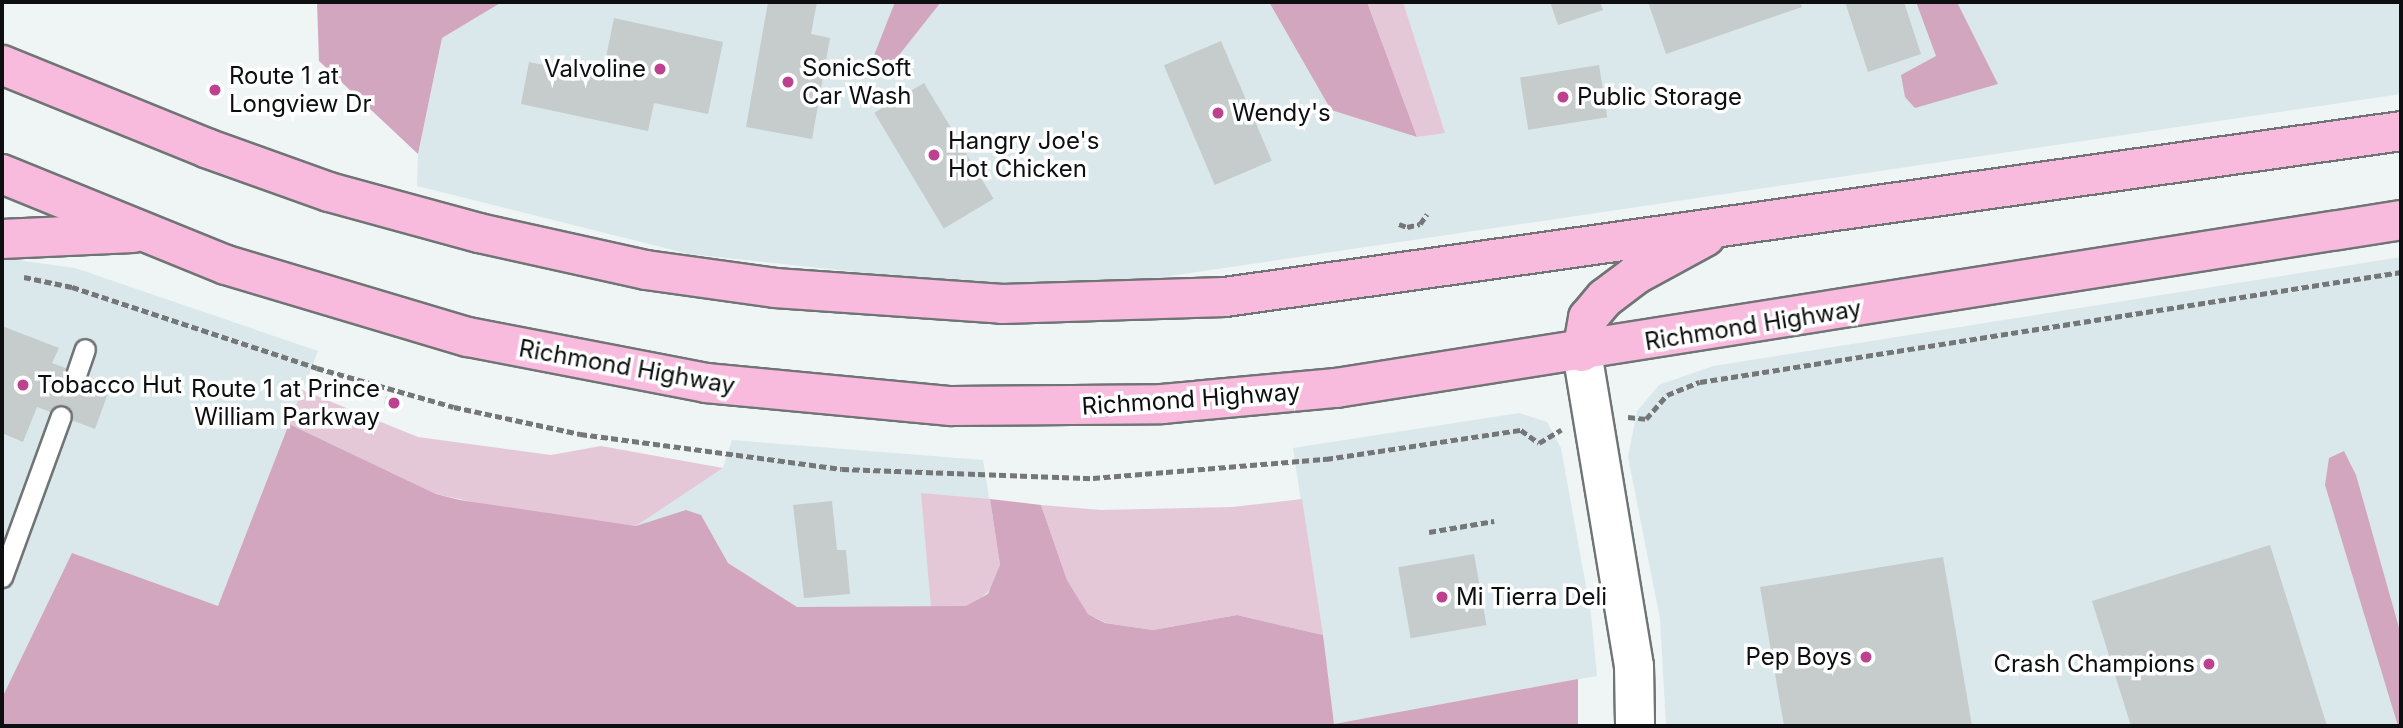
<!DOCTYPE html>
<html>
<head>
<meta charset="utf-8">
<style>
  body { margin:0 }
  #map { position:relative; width:2403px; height:728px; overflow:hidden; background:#eff4f5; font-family:Inter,sans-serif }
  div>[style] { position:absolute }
  .built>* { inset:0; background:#dae8eb }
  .green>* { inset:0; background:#e5c8d7 }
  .forest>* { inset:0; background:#d2a6be }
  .building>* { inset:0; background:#c6cbcc; transform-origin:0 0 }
  .path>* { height:4.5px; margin-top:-2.25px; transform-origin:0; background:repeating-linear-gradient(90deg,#747677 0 7px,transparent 0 10.5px) }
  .roads { filter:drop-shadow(2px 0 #707475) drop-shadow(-2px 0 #707475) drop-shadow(0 2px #707475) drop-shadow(0 -2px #707475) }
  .service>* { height:19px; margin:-9.5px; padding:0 9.5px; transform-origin:9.5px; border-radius:9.5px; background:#fff }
  .minor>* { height:38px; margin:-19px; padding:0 19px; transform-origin:19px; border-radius:19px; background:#fff }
  .primary>* { height:38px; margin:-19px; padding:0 19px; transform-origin:19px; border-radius:19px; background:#f8bbde }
  .dots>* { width:19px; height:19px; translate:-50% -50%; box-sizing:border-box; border:4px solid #fff; border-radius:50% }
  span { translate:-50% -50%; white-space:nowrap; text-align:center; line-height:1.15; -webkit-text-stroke:7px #fff; paint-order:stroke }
  .poi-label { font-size:24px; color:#0d0e0f }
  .left { translate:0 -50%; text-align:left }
  .right { translate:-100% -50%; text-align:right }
  .street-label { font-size:24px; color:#0d0e0f }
  .frame { position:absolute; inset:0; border:4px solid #0d0e0f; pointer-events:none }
</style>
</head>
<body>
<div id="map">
  <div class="built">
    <i style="clip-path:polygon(502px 2px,1269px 2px,1331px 110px,1417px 137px,1444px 132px,1403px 2px,1916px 2px,1936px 56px,1998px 84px,1957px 2px,2401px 2px,2401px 94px,1163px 277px,1050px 285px,940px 281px,689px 254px,417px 186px,418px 154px,442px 38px)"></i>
    <i style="clip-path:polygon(2401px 257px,2401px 726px,1666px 726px,1660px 619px,1628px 457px,1637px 411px,1659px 385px,1713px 366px)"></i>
    <i style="clip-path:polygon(2px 258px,75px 268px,318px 351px,218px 607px,2px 726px)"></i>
    <i style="clip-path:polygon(1519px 413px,1547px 422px,1561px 448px,1591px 614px,1597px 676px,1334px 724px,1293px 448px)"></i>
    <i style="clip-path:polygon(732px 440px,983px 460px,1026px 726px,409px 677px,723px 468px)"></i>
  </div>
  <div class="green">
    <i style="clip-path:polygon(1367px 2px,1403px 2px,1445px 133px,1417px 137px)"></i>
    <i style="clip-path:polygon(302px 390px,418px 437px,551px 455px,601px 446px,723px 468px,636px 526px,514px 511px,436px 494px,289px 424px)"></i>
    <i style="clip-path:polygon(921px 493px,990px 499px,1000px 565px,994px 585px,979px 600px,966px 606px,931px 607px)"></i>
    <i style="clip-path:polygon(1302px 499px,1323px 635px,1237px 615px,1153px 630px,1106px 623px,1088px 614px,1067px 580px,1041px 505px,1101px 510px,1232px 507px)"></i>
  </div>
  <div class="forest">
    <i style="clip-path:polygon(317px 2px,502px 2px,442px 38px,418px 154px,319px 61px)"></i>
    <i style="clip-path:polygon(895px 2px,941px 2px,884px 74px,871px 63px)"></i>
    <i style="clip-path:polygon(1269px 2px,1367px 2px,1417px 137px,1331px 110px)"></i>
    <i style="clip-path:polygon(1916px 2px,1957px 2px,1998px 84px,1915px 108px,1905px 97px,1901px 75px,1936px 56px)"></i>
    <i style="clip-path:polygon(289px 424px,436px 494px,460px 500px,636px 526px,686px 510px,701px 515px,728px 563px,797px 607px,966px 606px,988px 594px,1000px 565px,990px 499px,1041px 505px,1067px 580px,1088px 614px,1105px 623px,1153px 630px,1237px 615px,1323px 635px,1334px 724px,1578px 679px,1578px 726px,2px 726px,2px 698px,72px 553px,218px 606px)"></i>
    <i style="clip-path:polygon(2344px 451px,2356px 475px,2401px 635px,2401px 726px,2398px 726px,2325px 485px,2329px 458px)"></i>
  </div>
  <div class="building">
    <i style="clip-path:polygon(768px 2px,817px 2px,811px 34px,830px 38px,812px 139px,746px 127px)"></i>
    <i style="clip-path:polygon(1550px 2px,1600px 2px,1603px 10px,1558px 25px)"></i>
    <i style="clip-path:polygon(1648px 2px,1800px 2px,1802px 7px,1666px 54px)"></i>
    <i style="clip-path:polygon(1845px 2px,1904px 2px,1921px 54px,1868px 72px)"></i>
    <i style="clip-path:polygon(614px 18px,723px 42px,708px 114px,654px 103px,648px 131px,521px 104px,529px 62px,602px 77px)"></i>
    <i style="left:1221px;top:41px;width:130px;height:62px;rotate:67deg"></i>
    <i style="left:1599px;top:65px;width:53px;height:80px;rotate:81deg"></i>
    <i style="left:924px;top:83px;width:135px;height:58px;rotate:59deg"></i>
    <i style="clip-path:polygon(2px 326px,59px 348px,52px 363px,111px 385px,95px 429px,37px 407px,23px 442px,2px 433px)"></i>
    <i style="left:386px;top:396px;width:18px;height:8px;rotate:16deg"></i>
    <i style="clip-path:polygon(832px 501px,837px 550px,846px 550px,850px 594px,804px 598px,793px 505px)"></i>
    <i style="clip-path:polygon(2270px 545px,2327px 726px,2131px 726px,2092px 601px)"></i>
    <i style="left:1474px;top:554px;width:72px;height:77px;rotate:80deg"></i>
    <i style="clip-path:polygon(1943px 557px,1972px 726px,1784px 726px,1760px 587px)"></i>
  </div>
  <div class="path">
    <i style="left:1399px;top:224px;width:9px;rotate:21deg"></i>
    <i style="left:1407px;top:227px;width:13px;rotate:-13deg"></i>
    <i style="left:1420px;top:224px;width:12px;rotate:-55deg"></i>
    <i style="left:24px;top:277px;width:49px;rotate:11.8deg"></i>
    <i style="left:72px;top:287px;width:258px;rotate:18.3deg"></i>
    <i style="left:317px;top:368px;width:142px;rotate:15.9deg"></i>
    <i style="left:454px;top:407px;width:129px;rotate:12.1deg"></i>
    <i style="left:580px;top:434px;width:264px;rotate:7.6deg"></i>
    <i style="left:842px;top:469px;width:251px;rotate:2.1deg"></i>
    <i style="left:1093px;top:478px;width:234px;rotate:-4.7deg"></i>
    <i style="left:1326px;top:459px;width:197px;rotate:-8.5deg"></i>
    <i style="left:1521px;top:430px;width:22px;rotate:36deg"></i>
    <i style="left:1539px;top:443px;width:26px;rotate:-31deg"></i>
    <i style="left:1628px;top:417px;width:18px;rotate:6deg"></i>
    <i style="left:1646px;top:419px;width:32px;rotate:-49deg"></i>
    <i style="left:1667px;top:395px;width:35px;rotate:-22deg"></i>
    <i style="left:1700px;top:382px;width:710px;rotate:-8.92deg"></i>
    <i style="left:1429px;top:532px;width:66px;rotate:-9.6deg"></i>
  </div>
  <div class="roads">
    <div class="service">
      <i style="left:77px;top:372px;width:24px;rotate:-71deg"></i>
      <i style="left:2px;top:577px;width:171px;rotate:-69.9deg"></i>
    </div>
    <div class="minor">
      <i style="left:1582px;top:352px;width:318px;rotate:80.6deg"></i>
      <i style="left:1634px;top:666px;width:60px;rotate:89deg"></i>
    </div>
    <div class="primary">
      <i style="left:2px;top:65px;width:220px;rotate:22.1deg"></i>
      <i style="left:206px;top:148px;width:131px;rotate:19.7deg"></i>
      <i style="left:329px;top:192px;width:156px;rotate:15.3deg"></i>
      <i style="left:479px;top:233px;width:171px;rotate:12.5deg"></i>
      <i style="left:646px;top:270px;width:130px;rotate:7.9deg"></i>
      <i style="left:775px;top:288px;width:228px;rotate:4deg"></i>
      <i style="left:1002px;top:304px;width:223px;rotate:-1.8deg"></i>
      <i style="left:1225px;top:297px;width:1188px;rotate:-8.03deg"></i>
      <i style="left:2px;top:174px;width:242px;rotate:22.1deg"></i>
      <i style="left:226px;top:265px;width:252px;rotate:16.6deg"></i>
      <i style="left:468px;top:337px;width:242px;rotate:10.9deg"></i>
      <i style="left:706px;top:383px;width:246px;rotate:5.4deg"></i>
      <i style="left:951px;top:406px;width:211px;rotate:-0.5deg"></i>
      <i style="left:1162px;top:404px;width:175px;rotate:-5.3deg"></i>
      <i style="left:1336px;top:388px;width:1078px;rotate:-8.96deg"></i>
      <i style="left:2px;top:239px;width:131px;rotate:-2.6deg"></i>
      <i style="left:1582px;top:352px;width:35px;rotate:-80deg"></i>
      <i style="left:1588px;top:318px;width:26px;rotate:-50deg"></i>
      <i style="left:1605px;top:298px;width:38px;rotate:-37deg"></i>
      <i style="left:1635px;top:275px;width:80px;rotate:-28.5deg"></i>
    </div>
  </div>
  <div class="dots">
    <i style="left:660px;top:69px;background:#be4190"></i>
    <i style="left:788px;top:82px;background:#be4190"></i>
    <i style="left:215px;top:90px;background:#be4190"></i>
    <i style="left:1563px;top:97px;background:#be4190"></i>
    <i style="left:1218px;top:113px;background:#be4190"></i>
    <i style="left:934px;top:155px;background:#be4190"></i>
    <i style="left:23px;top:385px;background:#be4190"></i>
    <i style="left:394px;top:403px;background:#be4190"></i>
    <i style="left:1442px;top:597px;background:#be4190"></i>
    <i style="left:1866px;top:657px;background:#be4190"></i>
    <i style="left:2209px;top:664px;background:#be4190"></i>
  </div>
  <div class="poi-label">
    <span class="left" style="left:802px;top:82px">SonicSoft<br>Car Wash</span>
    <span class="right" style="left:646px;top:69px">Valvoline</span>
    <span class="left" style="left:229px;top:90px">Route 1 at<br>Longview Dr</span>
    <span class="left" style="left:1577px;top:97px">Public Storage</span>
    <span class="left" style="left:1232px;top:113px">Wendy's</span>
    <span class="left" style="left:948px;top:155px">Hangry Joe's<br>Hot Chicken</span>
    <span class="left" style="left:37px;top:385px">Tobacco Hut</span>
    <span class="right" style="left:380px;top:403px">Route 1 at Prince<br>William Parkway</span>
    <span class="left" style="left:1456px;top:597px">Mi Tierra Deli</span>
    <span class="right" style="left:1852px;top:657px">Pep Boys</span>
    <span class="right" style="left:2195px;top:664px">Crash Champions</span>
  </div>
  <div class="street-label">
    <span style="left:1753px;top:325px;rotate:-9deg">Richmond Highway</span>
    <span style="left:627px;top:367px;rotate:10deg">Richmond Highway</span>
    <span style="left:1191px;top:399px;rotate:-4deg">Richmond Highway</span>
  </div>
  <div class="frame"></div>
</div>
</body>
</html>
